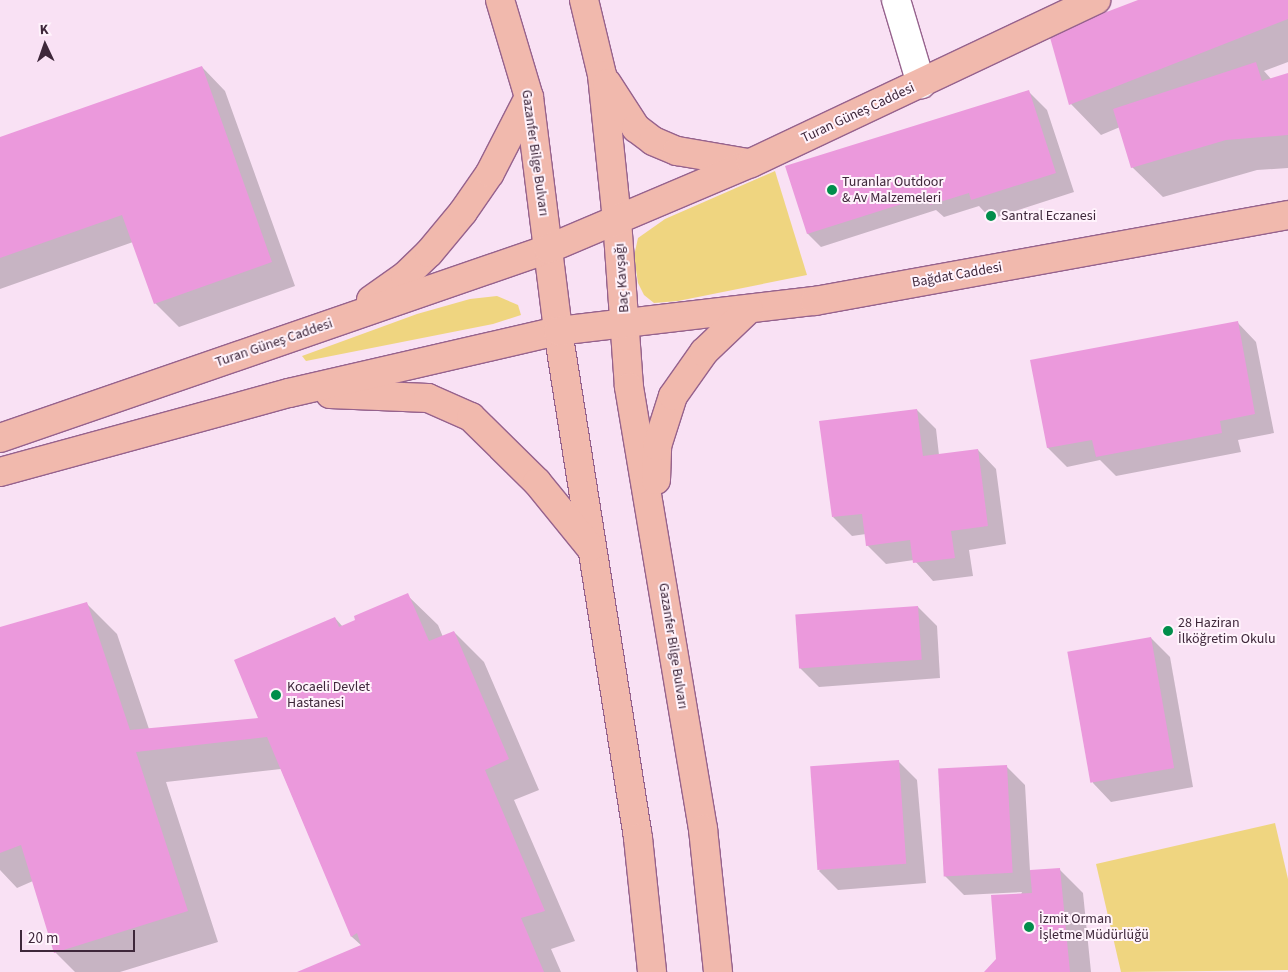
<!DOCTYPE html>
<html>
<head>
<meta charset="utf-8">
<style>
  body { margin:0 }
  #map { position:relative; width:1288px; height:972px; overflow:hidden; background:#f9e1f4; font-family:"Source Sans 3",sans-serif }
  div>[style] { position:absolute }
  .green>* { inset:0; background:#efd580 }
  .shadow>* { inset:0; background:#0003 }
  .building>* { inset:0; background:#eb99dc; transform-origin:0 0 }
  .roads { filter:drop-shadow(1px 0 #96628d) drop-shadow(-1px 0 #96628d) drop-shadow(0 1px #96628d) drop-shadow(0 -1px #96628d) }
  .minor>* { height:28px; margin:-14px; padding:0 14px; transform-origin:14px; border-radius:14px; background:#fff }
  .primary>* { height:28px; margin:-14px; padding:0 14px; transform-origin:14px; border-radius:14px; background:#f1b9ad }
  .dots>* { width:14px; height:14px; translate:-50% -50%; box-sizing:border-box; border:2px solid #fff3fc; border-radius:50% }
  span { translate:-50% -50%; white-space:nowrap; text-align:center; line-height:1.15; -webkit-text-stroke:4px #fff3fc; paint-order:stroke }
  .street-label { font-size:14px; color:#3e273a }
  .poi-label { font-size:14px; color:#3e273a }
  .left { translate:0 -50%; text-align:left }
  .north { position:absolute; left:20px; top:20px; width:50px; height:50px; -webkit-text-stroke:4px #fff3fc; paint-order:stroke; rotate:357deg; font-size:14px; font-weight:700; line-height:20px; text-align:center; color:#3e273a }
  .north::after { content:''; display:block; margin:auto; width:18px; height:22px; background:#3e273a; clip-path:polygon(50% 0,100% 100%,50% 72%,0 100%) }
  .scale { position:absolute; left:20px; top:930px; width:115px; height:22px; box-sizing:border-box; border:2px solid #3e273a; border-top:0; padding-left:6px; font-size:15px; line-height:18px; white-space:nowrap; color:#3e273a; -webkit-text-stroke:4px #fff3fc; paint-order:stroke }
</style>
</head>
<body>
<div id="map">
  <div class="green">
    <i style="clip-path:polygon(775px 171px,807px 275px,678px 301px,654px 303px,644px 295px,638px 283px,634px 256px,638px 238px,665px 219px)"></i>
    <i style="clip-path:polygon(497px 296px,518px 305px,521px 315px,493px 324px,306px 361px,302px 356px,417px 314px,470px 299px)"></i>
    <i style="clip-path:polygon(1275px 823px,1288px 879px,1288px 970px,1121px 972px,1096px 864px)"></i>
  </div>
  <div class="shadow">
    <i style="clip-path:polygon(1140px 0,1288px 0,1288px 62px,1264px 71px,1272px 80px,1288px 74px,1288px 168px,1257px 170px,1163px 197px,1132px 167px,1120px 127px,1101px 135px,1071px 104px)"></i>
    <i style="clip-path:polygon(202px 67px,225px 91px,295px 286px,179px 327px,155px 303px,133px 242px,0 289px,0 138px)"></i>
    <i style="clip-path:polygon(1028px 91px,1047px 110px,1074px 192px,991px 219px,979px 206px,944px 217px,936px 210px,821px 247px,808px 234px,787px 167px)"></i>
    <i style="clip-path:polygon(1238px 323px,1256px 342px,1274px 433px,1238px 440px,1241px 452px,1116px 476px,1100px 460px,1067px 467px,1048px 448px,1032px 361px)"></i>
    <i style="clip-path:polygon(917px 410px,936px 429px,939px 455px,978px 450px,996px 469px,1006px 544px,969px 550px,973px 576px,933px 581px,914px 560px,886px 564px,867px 545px,866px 534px,852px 536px,833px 517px)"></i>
    <i style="clip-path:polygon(407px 595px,438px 625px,443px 637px,454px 632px,484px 662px,539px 790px,514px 800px,575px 941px,551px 949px,561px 972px,300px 972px,362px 946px,352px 937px,281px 769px,166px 782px,218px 942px,120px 972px,75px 972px,55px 952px,33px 881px,17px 888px,0 870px,0 629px,87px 604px,117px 634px,149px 729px,260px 719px,335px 618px,343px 627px)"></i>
    <i style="clip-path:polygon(918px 607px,937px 626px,940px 678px,819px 687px,800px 668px)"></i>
    <i style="clip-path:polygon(1151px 638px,1170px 657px,1193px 787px,1111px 802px,1093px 783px,1069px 653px)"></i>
    <i style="clip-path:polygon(898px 761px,917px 780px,926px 883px,838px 890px,819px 871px)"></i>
    <i style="clip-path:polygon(1006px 766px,1025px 785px,1030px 871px,1059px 869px,1083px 893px,1091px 972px,985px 972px,997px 959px,1022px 892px,964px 895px,945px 876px)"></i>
  </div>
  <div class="building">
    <i style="clip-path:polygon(1138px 0,1288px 0,1288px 19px,1069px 105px,1049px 34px)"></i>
    <i style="clip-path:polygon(1256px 62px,1262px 81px,1288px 73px,1288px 135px,1226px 140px,1131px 168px,1113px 109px)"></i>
    <i style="clip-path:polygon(202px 66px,272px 262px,154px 304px,122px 215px,0 258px,0 137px)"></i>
    <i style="clip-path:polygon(1029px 90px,1056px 173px,971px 200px,969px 193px,930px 205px,927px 196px,807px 234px,785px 166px)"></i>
    <i style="clip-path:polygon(1238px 321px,1255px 414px,1220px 421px,1222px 433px,1096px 457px,1092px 440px,1047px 448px,1030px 360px)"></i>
    <i style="clip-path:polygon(917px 409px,923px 456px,978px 449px,988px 526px,951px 531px,955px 558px,913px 563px,910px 540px,866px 546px,862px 514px,832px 517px,819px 421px)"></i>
    <i style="clip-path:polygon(408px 593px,429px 641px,454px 631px,509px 759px,485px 770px,545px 911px,521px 918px,544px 972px,297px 972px,361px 945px,357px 933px,351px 937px,267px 737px,136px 752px,188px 911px,54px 953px,21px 845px,0 853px,0 627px,87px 602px,130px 730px,258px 718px,234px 660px,335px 617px,339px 627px,355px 620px,354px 616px)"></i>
    <i style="left:918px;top:606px;width:54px;height:123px;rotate:86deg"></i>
    <i style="left:1151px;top:637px;width:133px;height:85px;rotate:80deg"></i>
    <i style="left:899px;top:760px;width:104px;height:89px;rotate:86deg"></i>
    <i style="left:1007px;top:765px;width:108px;height:69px;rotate:87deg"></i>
    <i style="clip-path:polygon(1060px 868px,1070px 972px,984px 972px,996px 959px,991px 895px,1032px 893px,1030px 870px)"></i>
  </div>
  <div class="roads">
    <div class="minor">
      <i style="left:896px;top:0;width:88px;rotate:73.4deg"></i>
    </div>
    <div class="primary">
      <i style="left:500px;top:0;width:101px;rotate:73.4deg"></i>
      <i style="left:529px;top:97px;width:236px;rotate:82.9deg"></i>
      <i style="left:558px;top:331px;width:513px;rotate:81.03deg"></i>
      <i style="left:638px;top:838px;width:135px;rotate:84deg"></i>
      <i style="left:584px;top:0;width:77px;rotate:76.5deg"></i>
      <i style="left:602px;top:75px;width:146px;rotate:84.1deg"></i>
      <i style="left:617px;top:220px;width:167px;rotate:85.9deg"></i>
      <i style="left:629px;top:387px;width:448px;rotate:80.5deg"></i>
      <i style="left:703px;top:829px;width:144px;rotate:84deg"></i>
      <i style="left:607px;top:83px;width:54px;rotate:57.2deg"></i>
      <i style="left:636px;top:128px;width:21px;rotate:37deg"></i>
      <i style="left:653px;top:141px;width:26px;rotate:23deg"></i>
      <i style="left:677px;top:151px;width:71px;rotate:9.7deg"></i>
      <i style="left:371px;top:300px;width:42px;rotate:-35.2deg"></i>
      <i style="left:405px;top:276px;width:33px;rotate:-44deg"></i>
      <i style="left:429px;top:253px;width:53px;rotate:-50.3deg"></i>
      <i style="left:463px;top:212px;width:47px;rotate:-55.3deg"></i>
      <i style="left:490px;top:173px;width:85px;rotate:-62.8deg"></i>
      <i style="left:330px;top:394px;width:98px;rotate:2.3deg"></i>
      <i style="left:428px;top:398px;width:47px;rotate:23.8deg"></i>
      <i style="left:471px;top:417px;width:93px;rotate:44.6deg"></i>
      <i style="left:537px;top:482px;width:84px;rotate:50.8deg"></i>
      <i style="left:0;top:438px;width:580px;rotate:-19.03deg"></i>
      <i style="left:548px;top:249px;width:220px;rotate:-23deg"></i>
      <i style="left:751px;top:163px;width:382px;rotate:-25.3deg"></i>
      <i style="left:0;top:472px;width:300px;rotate:-15.3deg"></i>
      <i style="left:289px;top:393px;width:276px;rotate:-13deg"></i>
      <i style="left:558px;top:331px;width:259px;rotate:-6.7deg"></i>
      <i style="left:815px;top:301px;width:481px;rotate:-10.3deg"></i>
      <i style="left:656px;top:480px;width:34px;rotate:-88deg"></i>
      <i style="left:657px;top:446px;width:52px;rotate:-72.3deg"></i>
      <i style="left:673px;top:396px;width:54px;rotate:-54.8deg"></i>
      <i style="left:704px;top:352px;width:62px;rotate:-43.7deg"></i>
    </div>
  </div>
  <div class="dots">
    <i style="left:832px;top:190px;background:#018d4b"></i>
    <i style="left:991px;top:216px;background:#018d4b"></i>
    <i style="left:1168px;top:631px;background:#018d4b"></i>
    <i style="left:276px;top:695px;background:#018d4b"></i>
    <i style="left:1029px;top:927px;background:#018d4b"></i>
  </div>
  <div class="street-label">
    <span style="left:858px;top:113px;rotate:-25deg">Turan Güneş Caddesi</span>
    <span style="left:535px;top:153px;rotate:82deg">Gazanfer Bilge Bulvarı</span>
    <span style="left:957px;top:275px;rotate:-10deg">Bağdat Caddesi</span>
    <span style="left:622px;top:278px;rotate:-94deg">Baç Kavşağı</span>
    <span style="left:274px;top:343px;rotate:-19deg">Turan Güneş Caddesi</span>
    <span style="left:673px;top:646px;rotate:81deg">Gazanfer Bilge Bulvarı</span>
  </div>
  <div class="poi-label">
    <span class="left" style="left:842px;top:190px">Turanlar Outdoor<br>&amp; Av Malzemeleri</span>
    <span class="left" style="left:1001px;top:216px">Santral Eczanesi</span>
    <span class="left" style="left:1178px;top:631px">28 Haziran<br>İlköğretim Okulu</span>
    <span class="left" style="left:287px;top:695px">Kocaeli Devlet<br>Hastanesi</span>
    <span class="left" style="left:1039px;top:927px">İzmit Orman<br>İşletme Müdürlüğü</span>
  </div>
  <div class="north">K</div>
  <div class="scale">20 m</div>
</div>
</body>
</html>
